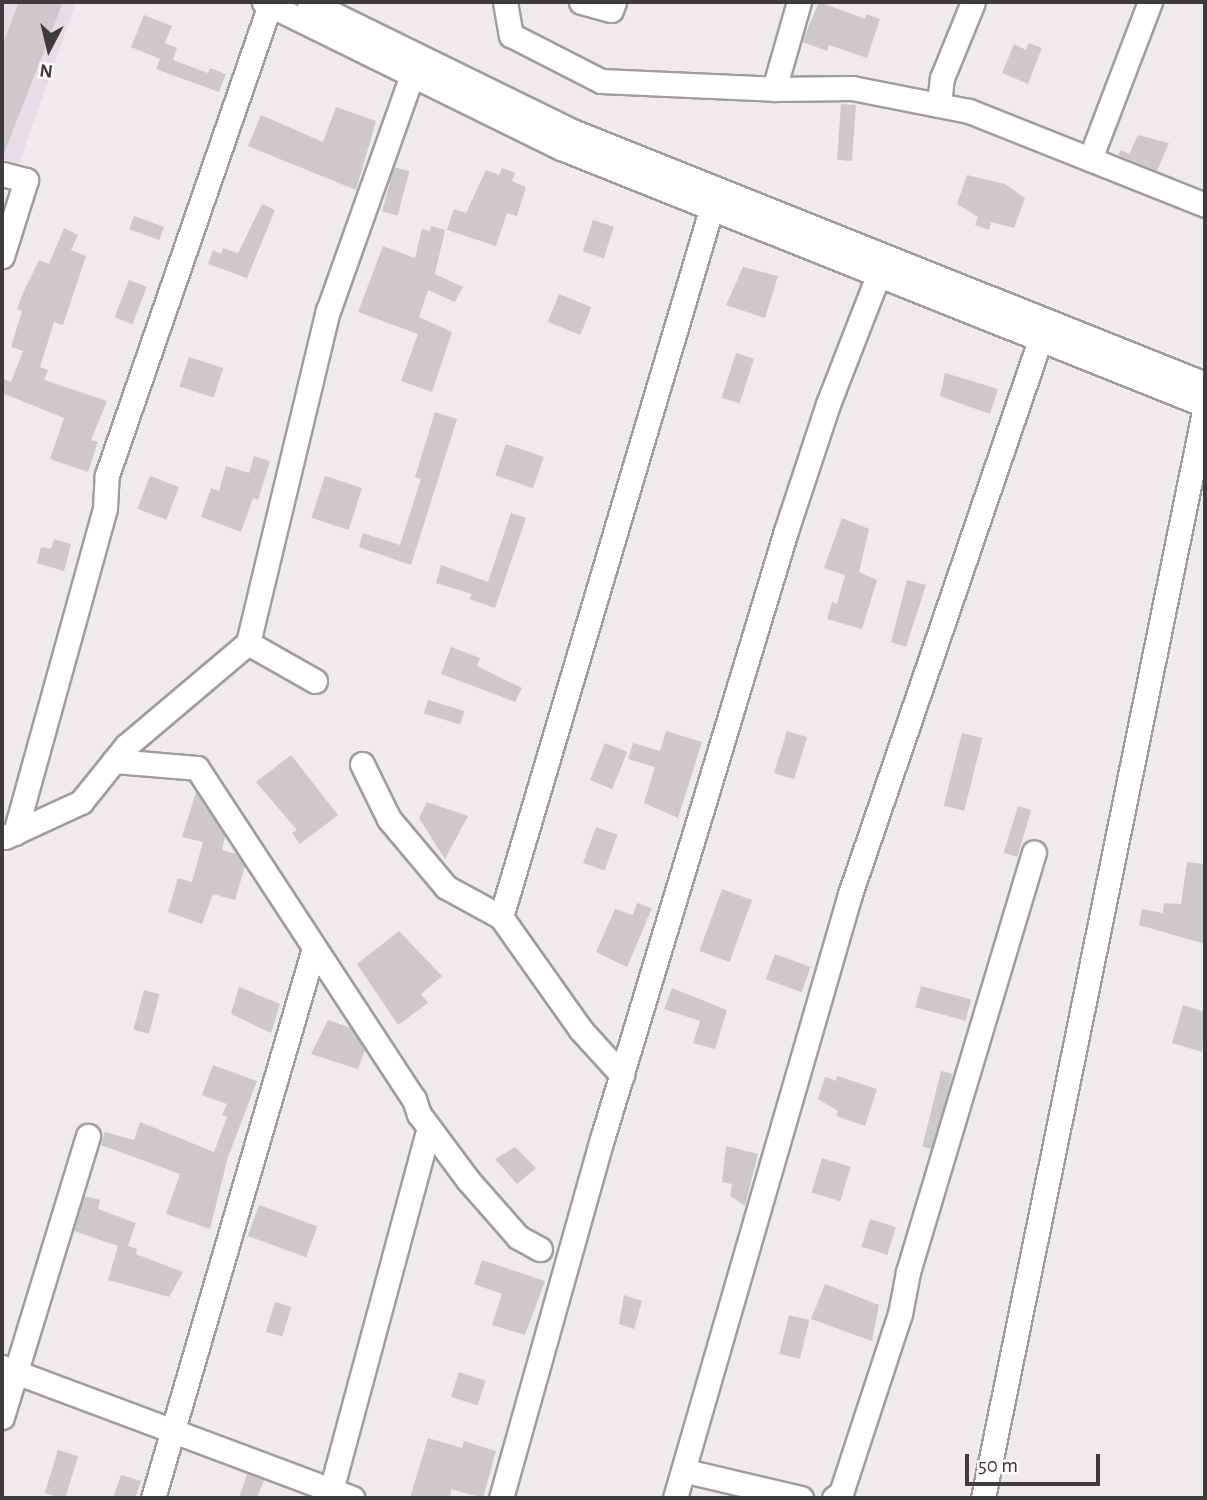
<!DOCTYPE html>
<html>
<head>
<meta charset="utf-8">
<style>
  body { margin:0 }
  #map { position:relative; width:1207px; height:1500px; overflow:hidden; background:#efeaed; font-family:"Alegreya Sans",sans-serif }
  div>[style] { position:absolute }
  .built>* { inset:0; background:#e8dde5 }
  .building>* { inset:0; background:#ccc8cb; transform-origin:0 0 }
  .roads { filter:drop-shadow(2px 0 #a09c9f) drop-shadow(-2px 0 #a09c9f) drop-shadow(0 2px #a09c9f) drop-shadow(0 -2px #a09c9f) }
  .minor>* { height:23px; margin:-11.5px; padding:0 11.5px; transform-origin:11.5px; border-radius:11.5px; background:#fff }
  span { translate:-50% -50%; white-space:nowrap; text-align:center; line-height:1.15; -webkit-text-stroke:5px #fcf7fb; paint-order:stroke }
  .frame { position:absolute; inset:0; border:4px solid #3d3b3c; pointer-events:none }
  .north { position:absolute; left:14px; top:14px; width:70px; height:70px; -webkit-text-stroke:5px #fcf7fb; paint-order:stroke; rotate:187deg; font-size:19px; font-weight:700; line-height:28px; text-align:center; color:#3d3b3c }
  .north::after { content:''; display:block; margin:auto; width:24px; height:32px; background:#3d3b3c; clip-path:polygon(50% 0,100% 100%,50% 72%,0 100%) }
  .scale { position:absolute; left:965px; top:1454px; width:135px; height:32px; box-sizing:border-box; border:4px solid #3d3b3c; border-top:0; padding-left:9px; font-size:21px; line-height:24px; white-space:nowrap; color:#3d3b3c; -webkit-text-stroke:5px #fcf7fb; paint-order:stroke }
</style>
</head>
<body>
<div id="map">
  <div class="built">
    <i style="clip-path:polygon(2px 2px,76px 2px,19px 164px,2px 159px)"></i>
  </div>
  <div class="building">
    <i style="clip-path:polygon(19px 2px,63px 2px,3px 156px,2px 46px)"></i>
    <i style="clip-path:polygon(819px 2px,865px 19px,866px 14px,880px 19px,867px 58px,829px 45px,827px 51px,802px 42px)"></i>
    <i style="clip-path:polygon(144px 15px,172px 26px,165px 43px,177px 48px,173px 60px,208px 73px,210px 68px,226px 74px,219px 92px,156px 69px,160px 59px,131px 47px)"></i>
    <i style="clip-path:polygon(1029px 43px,1042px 48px,1028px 84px,1002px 73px,1014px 44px,1026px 50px)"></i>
    <i style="left:841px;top:104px;width:15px;height:56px;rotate:4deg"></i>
    <i style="clip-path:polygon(336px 107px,376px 121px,356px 190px,248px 146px,261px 115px,323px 142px)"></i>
    <i style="clip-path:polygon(1138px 135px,1169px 143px,1157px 171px,1118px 155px,1121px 150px,1129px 154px)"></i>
    <i style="left:394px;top:167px;width:16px;height:46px;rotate:15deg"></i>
    <i style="clip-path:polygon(502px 168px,515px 173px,512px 181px,526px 187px,517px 216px,507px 213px,496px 246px,447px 230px,454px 209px,466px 213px,486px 170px,499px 175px)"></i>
    <i style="clip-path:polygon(967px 175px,1005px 184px,1025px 198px,1014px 228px,991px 222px,989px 230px,975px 225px,978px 217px,957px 204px)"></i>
    <i style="clip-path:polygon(262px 204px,275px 210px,247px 278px,208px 264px,213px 250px,221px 254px,223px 248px,238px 253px)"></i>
    <i style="left:134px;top:216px;width:32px;height:14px;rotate:20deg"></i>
    <i style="left:593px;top:220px;width:22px;height:33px;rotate:18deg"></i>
    <i style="clip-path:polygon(431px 226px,445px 230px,435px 274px,463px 287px,455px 302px,428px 290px,419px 317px,452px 332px,432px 392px,401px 381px,418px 334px,358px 312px,383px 246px,415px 258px,422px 229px,430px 231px)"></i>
    <i style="clip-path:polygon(64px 228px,78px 235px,71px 250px,86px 256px,63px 325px,54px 322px,40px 367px,48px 370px,44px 380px,107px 401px,91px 440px,98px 442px,88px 472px,50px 459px,64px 418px,2px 393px,2px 378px,11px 382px,23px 351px,11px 347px,22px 311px,17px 309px,23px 293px,39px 260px,49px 264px)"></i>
    <i style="clip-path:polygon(743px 267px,778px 276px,765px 318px,726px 305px)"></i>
    <i style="left:129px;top:280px;width:19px;height:40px;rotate:21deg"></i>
    <i style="left:559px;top:294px;width:35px;height:30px;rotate:22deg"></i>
    <i style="left:736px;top:353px;width:19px;height:47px;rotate:18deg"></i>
    <i style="left:189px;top:357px;width:36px;height:31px;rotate:18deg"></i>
    <i style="clip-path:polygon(945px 373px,998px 389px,990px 414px,940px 396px)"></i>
    <i style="clip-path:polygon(435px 412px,457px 419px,411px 565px,359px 547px,363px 533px,400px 545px,421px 479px,415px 477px)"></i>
    <i style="left:506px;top:444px;width:40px;height:33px;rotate:19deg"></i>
    <i style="clip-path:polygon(254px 456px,270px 461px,258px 500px,253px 498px,241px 532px,201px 517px,211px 488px,219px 491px,226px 466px,249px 473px)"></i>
    <i style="left:150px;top:476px;width:31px;height:35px;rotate:21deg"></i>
    <i style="left:325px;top:476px;width:39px;height:44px;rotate:18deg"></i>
    <i style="clip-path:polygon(511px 513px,526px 518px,495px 608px,469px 599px,472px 594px,436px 583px,441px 565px,488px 582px)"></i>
    <i style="clip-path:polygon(842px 518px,869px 529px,859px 572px,877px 580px,862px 629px,827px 619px,832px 602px,837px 604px,845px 575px,824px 568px)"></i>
    <i style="clip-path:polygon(54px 539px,71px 544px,64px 571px,37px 563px,41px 547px,51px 549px)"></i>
    <i style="clip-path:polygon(907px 580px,926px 585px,906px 647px,891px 642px)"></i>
    <i style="clip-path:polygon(451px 647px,480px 658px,477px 666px,522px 688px,515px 702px,441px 674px)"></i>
    <i style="left:428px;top:700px;width:38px;height:14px;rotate:17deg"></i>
    <i style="clip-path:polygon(666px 731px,702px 742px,678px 818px,644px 803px,655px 767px,628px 759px,633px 743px,660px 751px)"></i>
    <i style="left:787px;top:731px;width:21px;height:44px;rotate:17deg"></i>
    <i style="left:962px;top:733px;width:21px;height:75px;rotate:14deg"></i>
    <i style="left:605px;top:743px;width:24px;height:40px;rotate:22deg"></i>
    <i style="clip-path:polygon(291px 755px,338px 815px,300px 844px,292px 833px,297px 830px,256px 782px)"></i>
    <i style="clip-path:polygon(196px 792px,225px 836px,222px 850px,237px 854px,245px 866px,235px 900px,213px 894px,202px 924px,168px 912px,178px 878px,192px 882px,203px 842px,182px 837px)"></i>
    <i style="clip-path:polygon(427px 802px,468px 816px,445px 859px,419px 818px)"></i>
    <i style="left:1018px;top:806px;width:14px;height:49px;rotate:17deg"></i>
    <i style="left:596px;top:827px;width:23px;height:38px;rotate:20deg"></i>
    <i style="clip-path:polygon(1187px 862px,1205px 864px,1205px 944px,1139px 925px,1142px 909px,1163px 913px,1164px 903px,1181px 904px)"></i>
    <i style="left:722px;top:889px;width:32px;height:66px;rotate:20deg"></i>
    <i style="clip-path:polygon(637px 903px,652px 908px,627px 967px,596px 952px,615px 909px,633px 915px)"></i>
    <i style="clip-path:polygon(399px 931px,442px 976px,421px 994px,428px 1003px,398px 1025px,357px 964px)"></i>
    <i style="left:775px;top:954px;width:38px;height:27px;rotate:20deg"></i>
    <i style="left:921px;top:986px;width:52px;height:22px;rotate:15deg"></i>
    <i style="clip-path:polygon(239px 987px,280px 1004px,271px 1033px,231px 1014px)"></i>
    <i style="clip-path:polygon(672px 988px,727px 1010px,715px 1049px,693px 1043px,700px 1021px,664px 1009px)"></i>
    <i style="left:144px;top:990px;width:16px;height:41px;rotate:15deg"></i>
    <i style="clip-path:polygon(1183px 1005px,1205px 1012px,1202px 1052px,1172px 1043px)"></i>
    <i style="clip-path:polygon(328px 1020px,351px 1028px,365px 1050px,358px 1069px,311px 1054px)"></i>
    <i style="clip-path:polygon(213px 1065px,257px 1081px,228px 1157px,210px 1229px,166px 1214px,180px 1174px,101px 1145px,105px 1132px,134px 1140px,140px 1122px,214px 1152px,227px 1117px,222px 1115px,227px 1104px,202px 1095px)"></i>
    <i style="left:941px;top:1071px;width:12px;height:78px;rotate:14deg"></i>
    <i style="clip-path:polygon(837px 1076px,877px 1089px,865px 1126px,836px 1116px,838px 1111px,818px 1099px,825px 1077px,836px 1081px)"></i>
    <i style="clip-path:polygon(726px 1146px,758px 1154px,745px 1206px,730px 1196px,732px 1184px,722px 1182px)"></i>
    <i style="clip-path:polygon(515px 1147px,536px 1168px,517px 1184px,495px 1159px)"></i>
    <i style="left:822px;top:1158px;width:30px;height:36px;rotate:17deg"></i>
    <i style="clip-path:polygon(84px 1196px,100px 1200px,98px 1209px,136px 1223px,128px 1246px,137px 1249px,136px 1254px,183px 1272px,169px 1297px,108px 1280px,118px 1246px,74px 1231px)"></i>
    <i style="left:259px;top:1205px;width:62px;height:33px;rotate:20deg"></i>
    <i style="left:870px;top:1219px;width:27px;height:29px;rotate:17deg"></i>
    <i style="clip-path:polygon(482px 1260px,545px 1281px,525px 1335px,492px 1325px,502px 1294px,474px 1284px)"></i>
    <i style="clip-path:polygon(825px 1284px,879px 1305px,872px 1341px,811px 1319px)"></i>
    <i style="clip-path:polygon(624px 1295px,642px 1301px,634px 1329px,619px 1324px)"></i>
    <i style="left:275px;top:1302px;width:17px;height:31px;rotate:17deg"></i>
    <i style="left:789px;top:1315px;width:21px;height:40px;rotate:14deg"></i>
    <i style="left:459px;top:1372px;width:28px;height:26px;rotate:18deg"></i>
    <i style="clip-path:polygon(428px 1438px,462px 1448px,464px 1441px,496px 1451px,483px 1498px,451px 1489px,450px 1498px,410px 1498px)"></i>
    <i style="left:58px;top:1450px;width:21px;height:45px;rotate:17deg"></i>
    <i style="clip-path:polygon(247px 1474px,264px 1480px,257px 1498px,239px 1498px)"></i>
    <i style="clip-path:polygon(121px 1475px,141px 1481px,135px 1498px,113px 1498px)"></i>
  </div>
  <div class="roads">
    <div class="minor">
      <i style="left:264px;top:2px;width:331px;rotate:26.2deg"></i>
      <i style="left:561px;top:148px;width:693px;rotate:21.76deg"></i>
      <i style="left:309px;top:2px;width:291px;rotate:26.1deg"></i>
      <i style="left:570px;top:130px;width:684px;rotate:21.8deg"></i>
      <i style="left:505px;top:2px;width:34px;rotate:80deg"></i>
      <i style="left:511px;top:35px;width:101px;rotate:27.1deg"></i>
      <i style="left:601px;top:81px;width:173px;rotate:2.6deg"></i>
      <i style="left:774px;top:89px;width:78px;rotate:-0.7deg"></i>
      <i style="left:852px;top:88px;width:119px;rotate:11.1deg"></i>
      <i style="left:969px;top:111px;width:254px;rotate:21.7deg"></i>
      <i style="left:581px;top:2px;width:31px;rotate:15deg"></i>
      <i style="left:611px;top:10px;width:9px;rotate:-69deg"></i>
      <i style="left:774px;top:89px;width:91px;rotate:-74deg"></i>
      <i style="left:939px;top:105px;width:27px;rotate:-84deg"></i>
      <i style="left:942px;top:78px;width:82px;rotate:-67.8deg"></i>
      <i style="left:1090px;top:159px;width:168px;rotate:-69.1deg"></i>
      <i style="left:2px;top:174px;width:25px;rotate:14deg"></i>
      <i style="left:26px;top:180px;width:80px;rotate:107.5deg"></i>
      <i style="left:248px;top:643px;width:342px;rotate:-76.5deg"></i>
      <i style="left:328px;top:311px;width:251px;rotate:-70.4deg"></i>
      <i style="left:114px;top:761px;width:83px;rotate:4.8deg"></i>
      <i style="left:197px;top:768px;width:396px;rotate:56.8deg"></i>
      <i style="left:414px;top:1099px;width:16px;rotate:72deg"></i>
      <i style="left:419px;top:1114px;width:82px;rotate:53.4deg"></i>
      <i style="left:468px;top:1180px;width:76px;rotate:48.7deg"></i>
      <i style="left:518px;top:1237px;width:25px;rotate:29deg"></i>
      <i style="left:362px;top:764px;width:61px;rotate:63.9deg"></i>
      <i style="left:389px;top:819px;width:89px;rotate:50deg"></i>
      <i style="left:446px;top:887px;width:63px;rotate:28.6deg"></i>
      <i style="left:501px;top:917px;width:138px;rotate:54.7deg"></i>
      <i style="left:581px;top:1030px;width:61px;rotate:47.7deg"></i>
      <i style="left:15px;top:833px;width:337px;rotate:-74.5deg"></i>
      <i style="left:105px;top:508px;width:33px;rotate:-87deg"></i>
      <i style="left:107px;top:475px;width:497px;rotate:-70.9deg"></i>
      <i style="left:5px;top:837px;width:84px;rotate:-24.7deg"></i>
      <i style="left:81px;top:802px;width:72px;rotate:-51.2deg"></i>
      <i style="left:126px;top:746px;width:160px;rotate:-40.2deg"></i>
      <i style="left:248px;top:643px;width:77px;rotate:29.6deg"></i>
      <i style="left:501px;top:917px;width:738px;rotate:-73.46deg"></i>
      <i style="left:2px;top:1367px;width:374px;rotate:20.5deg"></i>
      <i style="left:2px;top:1417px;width:294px;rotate:-73deg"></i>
      <i style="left:686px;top:1471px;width:118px;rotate:13.2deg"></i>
      <i style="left:153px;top:1498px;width:573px;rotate:-73.68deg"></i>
      <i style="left:329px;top:1498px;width:383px;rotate:-74.9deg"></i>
      <i style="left:501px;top:1498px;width:376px;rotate:-74.3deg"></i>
      <i style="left:603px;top:1136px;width:632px;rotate:-73.17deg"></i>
      <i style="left:786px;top:531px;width:134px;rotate:-71.7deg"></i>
      <i style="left:828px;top:404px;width:137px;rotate:-68.7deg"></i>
      <i style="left:675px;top:1498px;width:629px;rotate:-73.84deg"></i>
      <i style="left:850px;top:894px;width:586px;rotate:-71.07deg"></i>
      <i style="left:834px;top:1498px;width:9px;rotate:-36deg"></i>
      <i style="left:841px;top:1493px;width:188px;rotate:-71.8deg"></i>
      <i style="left:900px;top:1314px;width:43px;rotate:-79.2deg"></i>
      <i style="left:908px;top:1272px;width:438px;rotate:-73.3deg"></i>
      <i style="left:983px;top:1498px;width:1113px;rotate:-78.5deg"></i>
    </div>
  </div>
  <div class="frame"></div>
  <div class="north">N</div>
  <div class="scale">50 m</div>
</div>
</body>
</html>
